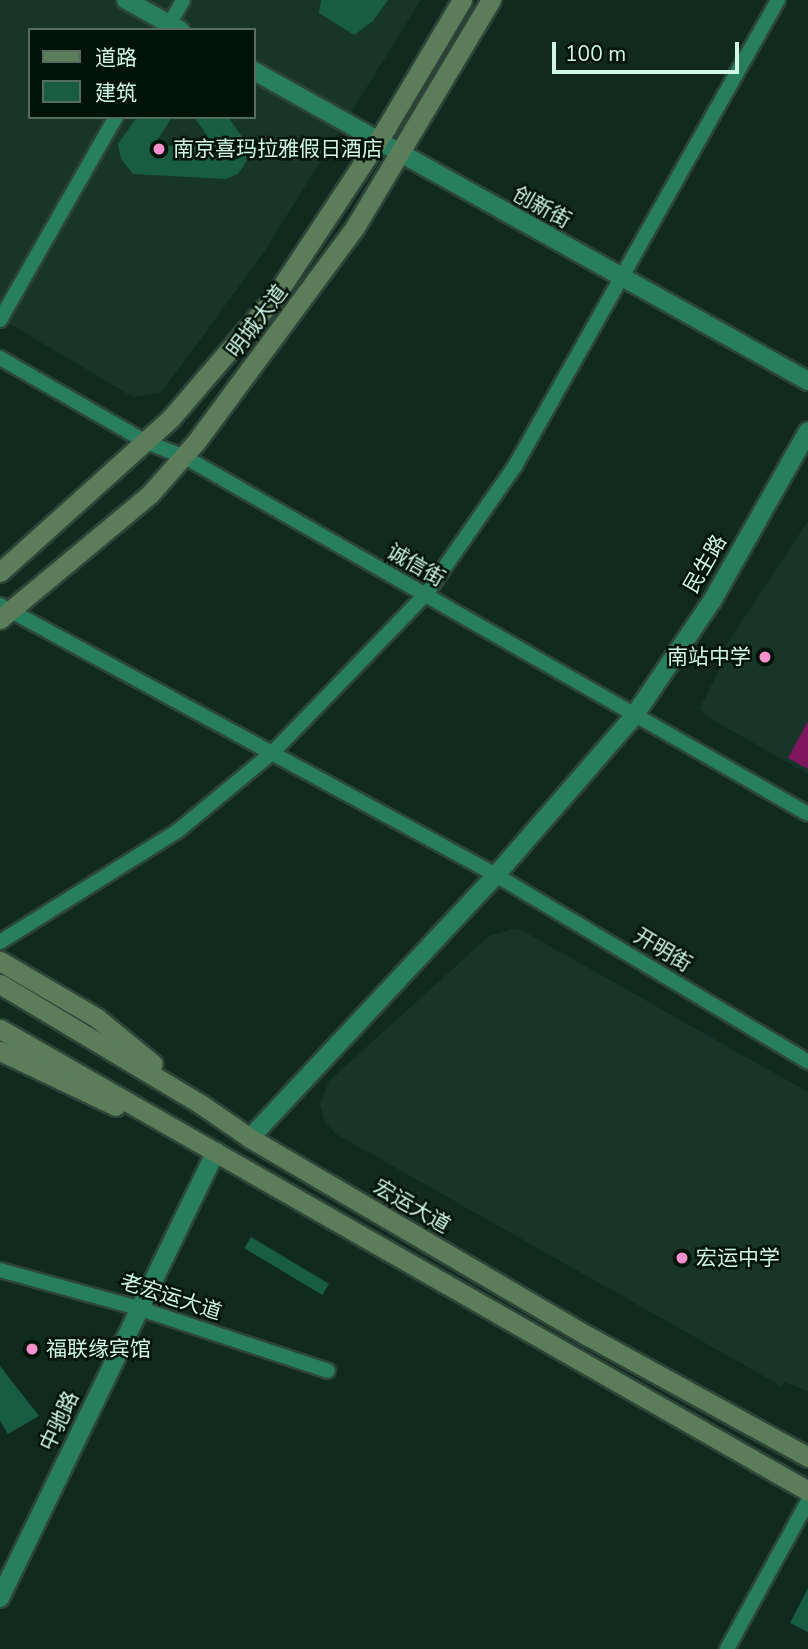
<!DOCTYPE html>
<html>
<head>
<meta charset="utf-8">
<style>
  body { margin:0 }
  #map { position:relative; width:808px; height:1649px; overflow:hidden; background:#102a20; font-family:"Nunito Sans","Noto Sans SC",sans-serif }
  div>[style] { position:absolute }
  .built>* { inset:0; background:#173529 }
  .green>* { inset:0; background:#7d165c }
  .building>* { inset:0; background:#195c44; transform-origin:0 0 }
  .roads { filter:drop-shadow(2px 0 #2e4539) drop-shadow(-2px 0 #2e4539) drop-shadow(0 2px #2e4539) drop-shadow(0 -2px #2e4539) }
  .minor>* { height:14px; margin:-7px; padding:0 7px; transform-origin:7px; border-radius:7px; background:#277f5f }
  .tertiary>* { height:18px; margin:-9px; padding:0 9px; transform-origin:9px; border-radius:9px; background:#277f5f }
  .secondary>* { height:19px; margin:-9.5px; padding:0 9.5px; transform-origin:9.5px; border-radius:9.5px; background:#5b7d5a }
  .dots>* { width:19px; height:19px; translate:-50% -50%; box-sizing:border-box; border:4px solid #001309; border-radius:50% }
  span { translate:-50% -50%; white-space:nowrap; text-align:center; line-height:1.15; -webkit-text-stroke:5px #001309; paint-order:stroke }
  .poi-label { font-size:21px; color:#cff7e4 }
  .left { translate:0 -50%; text-align:left }
  .right { translate:-100% -50%; text-align:right }
  .street-label { font-size:21px; color:#cff7e4 }
  .legend { position:absolute; left:28px; top:28px; width:228px; height:91px; box-sizing:border-box; background:#001309; border:2px solid #536e61; margin:0; padding:9px 12px; list-style:none; font-size:21px; color:#cff7e4 }
  .legend li { display:flex; align-items:center; gap:14px; height:35px }
  .legend b { width:35px; border:2px solid #536e61 }
  .scale { position:absolute; left:552px; top:42px; width:187px; height:32px; box-sizing:border-box; border:4px solid #cff7e4; border-top:0; padding-left:9px; font-size:21px; line-height:24px; white-space:nowrap; color:#cff7e4; -webkit-text-stroke:5px #001309; paint-order:stroke }
</style>
</head>
<body>
<div id="map">
  <div class="built">
    <i style="clip-path:polygon(evenodd,0 0,421px 0,262px 255px,161px 393px,133px 397px,0 318px,0 0,30px 30px,254px 30px,254px 117px,30px 117px,30px 30px)"></i>
    <i style="clip-path:polygon(808px 521px,808px 774px,706px 716px,700px 708px,720px 668px,725px 647px)"></i>
    <i style="clip-path:polygon(513px 929px,523px 931px,808px 1092px,808px 1391px,784px 1382px,781px 1386px,336px 1134px,324px 1121px,320px 1104px,329px 1081px,489px 936px)"></i>
  </div>
  <div class="green">
    <i style="clip-path:polygon(808px 721px,808px 769px,788px 758px)"></i>
  </div>
  <div class="building">
    <i style="clip-path:polygon(321px 0,388px 0,373px 21px,354px 35px,319px 13px)"></i>
    <i style="clip-path:polygon(137px 117px,172px 117px,153px 147px,183px 145px,218px 151px,194px 117px,228px 117px,248px 145px,246px 162px,238px 174px,225px 179px,133px 174px,121px 159px,118px 144px)"></i>
    <i style="left:251px;top:1237px;width:91px;height:13px;rotate:31deg"></i>
    <i style="clip-path:polygon(0 1366px,39px 1416px,8px 1434px,0 1421px)"></i>
    <i style="clip-path:polygon(808px 1588px,808px 1632px,790px 1623px)"></i>
  </div>
  <div class="roads">
    <div class="minor">
      <i style="left:166px;top:30px;width:34px;rotate:-60deg"></i>
      <i style="left:0;top:320px;width:234px;rotate:-60.3deg"></i>
      <i style="left:0;top:358px;width:168px;rotate:29.9deg"></i>
      <i style="left:146px;top:442px;width:40px;rotate:21deg"></i>
      <i style="left:183px;top:456px;width:720px;rotate:29.8deg"></i>
      <i style="left:0;top:605px;width:565px;rotate:28.56deg"></i>
      <i style="left:496px;top:875px;width:364px;rotate:30.9deg"></i>
      <i style="left:0;top:942px;width:211px;rotate:-32deg"></i>
      <i style="left:179px;top:830px;width:122px;rotate:-39.7deg"></i>
      <i style="left:273px;top:752px;width:220px;rotate:-45.9deg"></i>
      <i style="left:426px;top:594px;width:156px;rotate:-55.2deg"></i>
      <i style="left:515px;top:466px;width:535px;rotate:-60.56deg"></i>
      <i style="left:0;top:1270px;width:143px;rotate:15.4deg"></i>
      <i style="left:138px;top:1308px;width:200px;rotate:18.3deg"></i>
      <i style="left:727px;top:1649px;width:169px;rotate:-61.3deg"></i>
    </div>
    <div class="tertiary">
      <i style="left:126px;top:0;width:62px;rotate:29.1deg"></i>
      <i style="left:254px;top:71px;width:635px;rotate:29.23deg"></i>
      <i style="left:250px;top:1138px;width:360px;rotate:-46.9deg"></i>
      <i style="left:496px;top:875px;width:211px;rotate:-49deg"></i>
      <i style="left:634px;top:716px;width:139px;rotate:-55.9deg"></i>
      <i style="left:712px;top:601px;width:195px;rotate:-60.5deg"></i>
      <i style="left:0;top:1598px;width:496px;rotate:-64.2deg"></i>
    </div>
    <div class="secondary">
      <i style="left:0;top:572px;width:230px;rotate:-42deg"></i>
      <i style="left:171px;top:418px;width:158px;rotate:-49.4deg"></i>
      <i style="left:274px;top:298px;width:204px;rotate:-56.6deg"></i>
      <i style="left:386px;top:128px;width:149px;rotate:-59.3deg"></i>
      <i style="left:0;top:619px;width:195px;rotate:-39.8deg"></i>
      <i style="left:150px;top:494px;width:69px;rotate:-48.5deg"></i>
      <i style="left:196px;top:442px;width:267px;rotate:-53.5deg"></i>
      <i style="left:355px;top:227px;width:265px;rotate:-59.1deg"></i>
      <i style="left:0;top:961px;width:113px;rotate:30.4deg"></i>
      <i style="left:97px;top:1018px;width:72px;rotate:39.4deg"></i>
      <i style="left:0;top:984px;width:235px;rotate:30.9deg"></i>
      <i style="left:202px;top:1105px;width:58px;rotate:34.5deg"></i>
      <i style="left:250px;top:1138px;width:392px;rotate:30.4deg"></i>
      <i style="left:588px;top:1336px;width:251px;rotate:28.8deg"></i>
      <i style="left:0;top:1029px;width:931px;rotate:29.76deg"></i>
      <i style="left:0;top:1051px;width:128px;rotate:25.4deg"></i>
    </div>
  </div>
  <div class="dots">
    <i style="left:159px;top:149px;background:#f790cd"></i>
    <i style="left:765px;top:657px;background:#f790cd"></i>
    <i style="left:682px;top:1258px;background:#f790cd"></i>
    <i style="left:32px;top:1349px;background:#f790cd"></i>
  </div>
  <div class="poi-label">
    <span class="left" style="left:173px;top:149px">南京喜玛拉雅假日酒店</span>
    <span class="right" style="left:751px;top:657px">南站中学</span>
    <span class="left" style="left:696px;top:1258px">宏运中学</span>
    <span class="left" style="left:46px;top:1349px">福联缘宾馆</span>
  </div>
  <div class="street-label">
    <span style="left:542px;top:207px;rotate:29deg">创新街</span>
    <span style="left:257px;top:321px;rotate:-53deg">明城大道</span>
    <span style="left:705px;top:564px;rotate:-60deg">民生路</span>
    <span style="left:416px;top:565px;rotate:30deg">诚信街</span>
    <span style="left:663px;top:950px;rotate:31deg">开明街</span>
    <span style="left:412px;top:1206px;rotate:30deg">宏运大道</span>
    <span style="left:171px;top:1297px;rotate:18deg">老宏运大道</span>
    <span style="left:59px;top:1421px;rotate:-65deg">中驰路</span>
  </div>
  <ul class="legend">
  <li><b style="height:9px;background:#5b7d5a"></b>道路</li>
  <li><b style="height:19px;background:#195c44"></b>建筑</li>
  </ul>
  <div class="scale">100 m</div>
</div>
</body>
</html>
